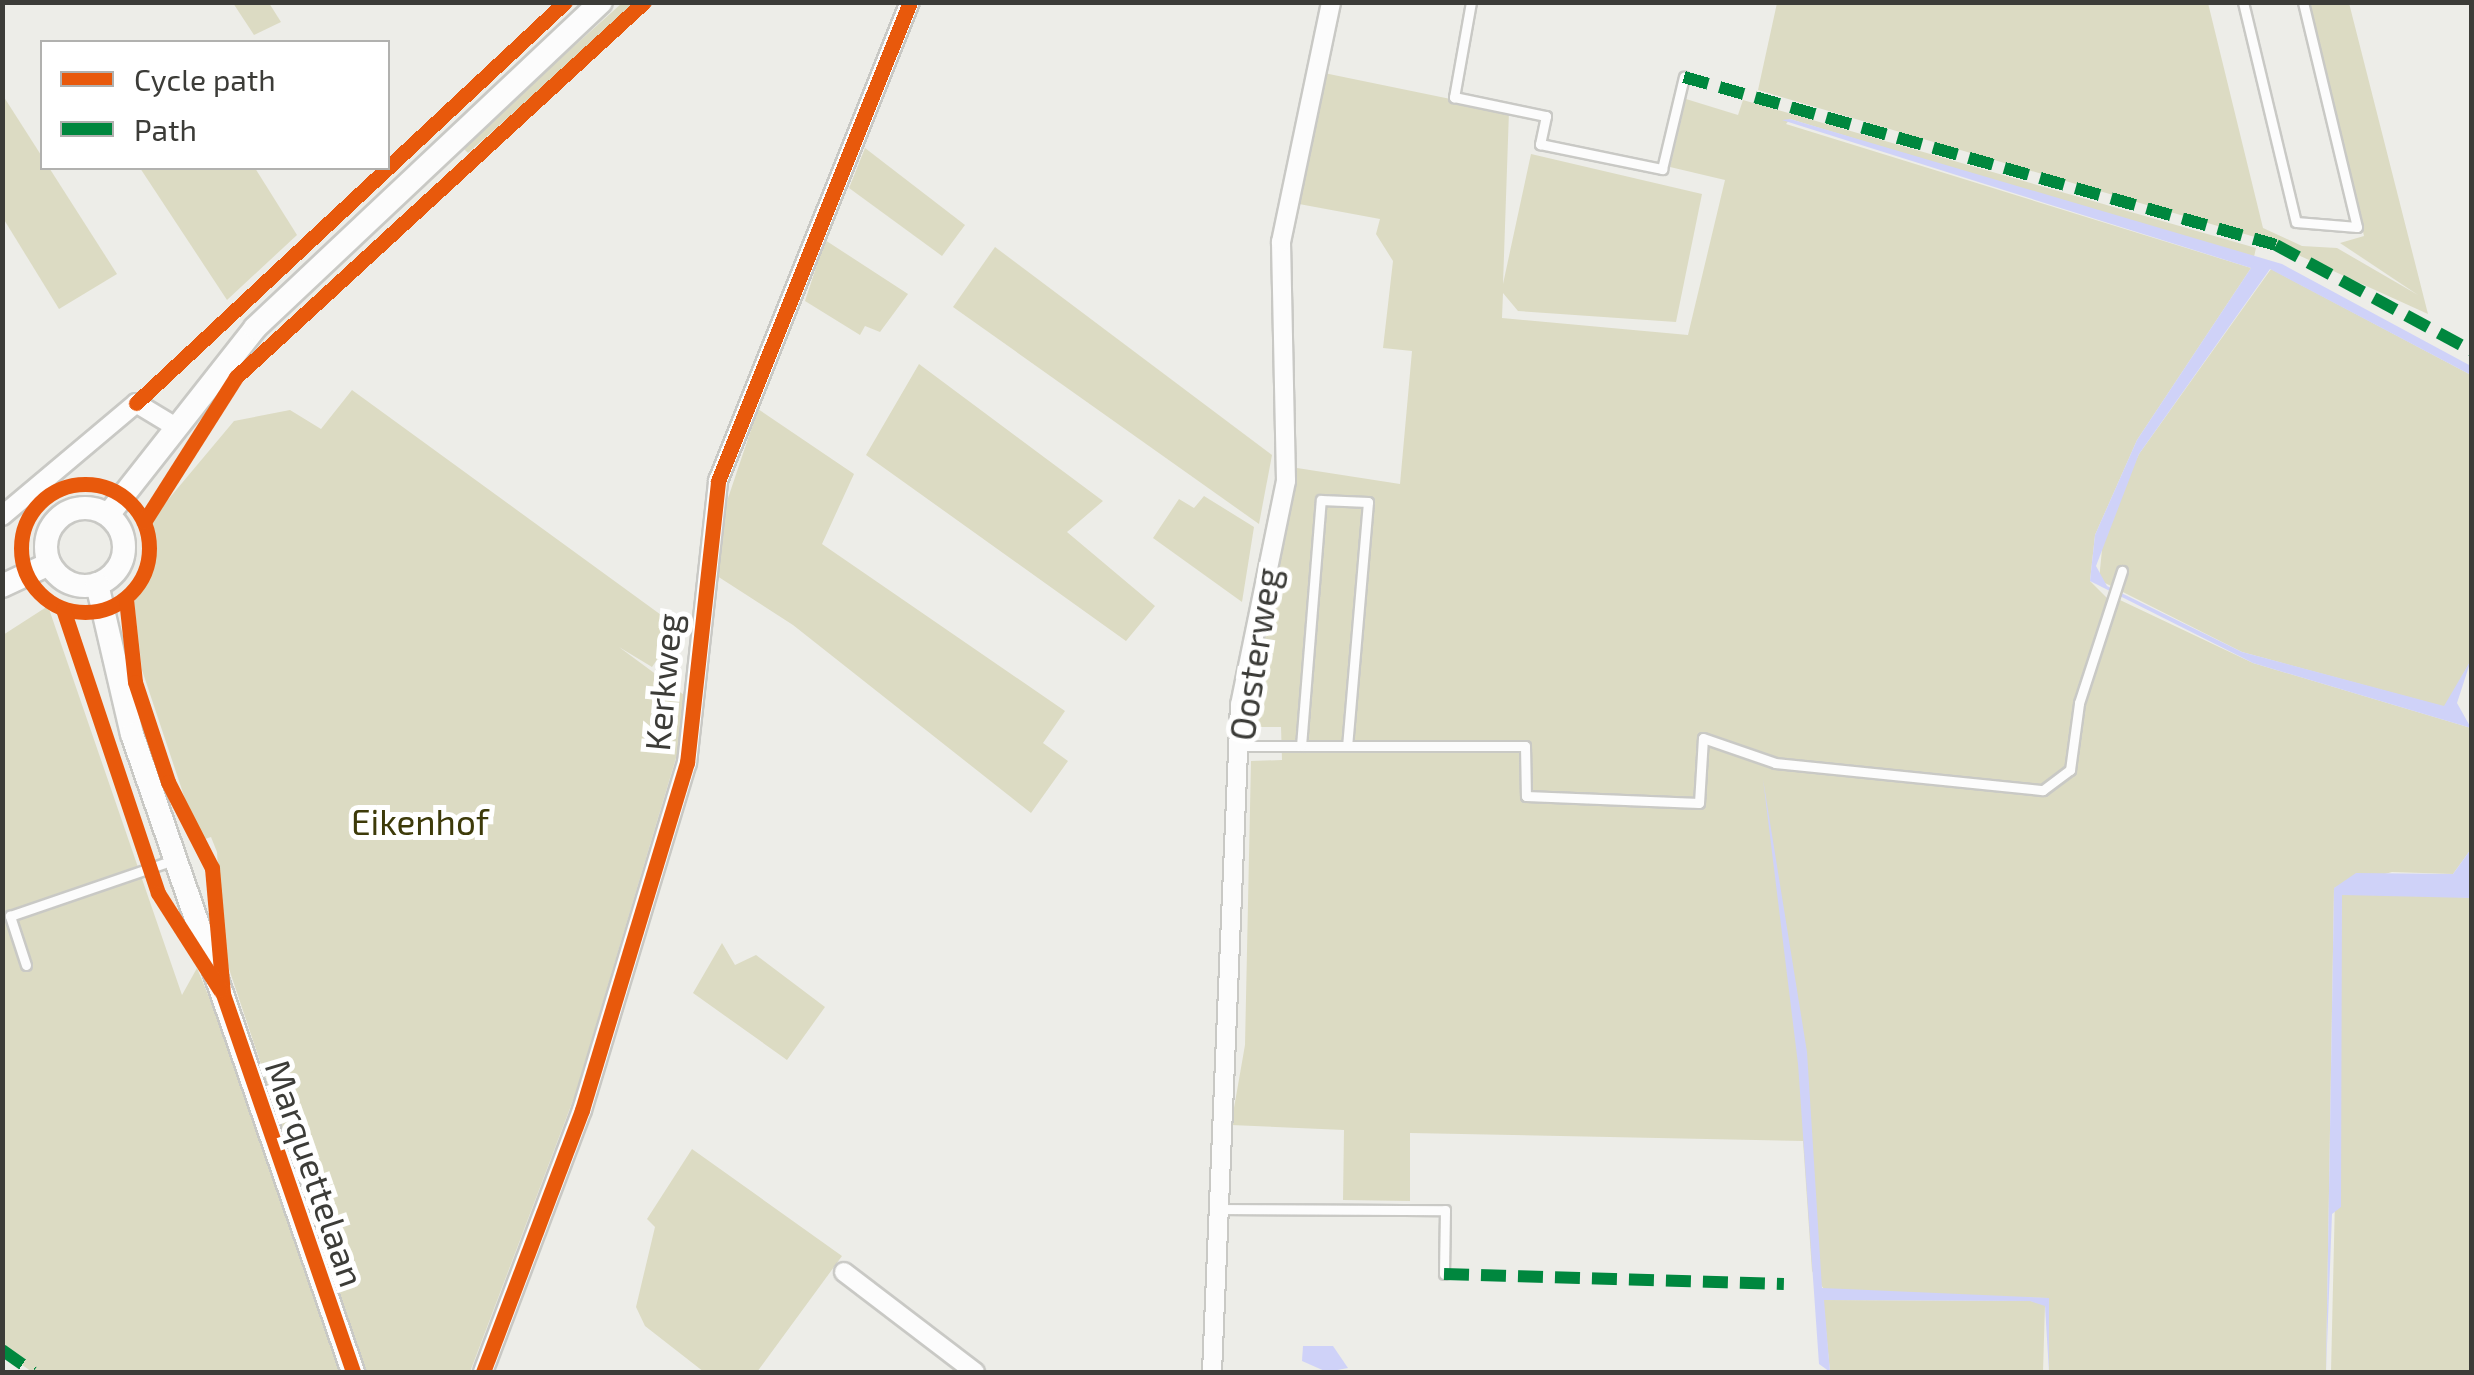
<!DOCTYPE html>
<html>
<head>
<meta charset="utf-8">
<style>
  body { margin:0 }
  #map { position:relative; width:2474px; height:1375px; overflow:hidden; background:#edede8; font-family:"Exo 2",sans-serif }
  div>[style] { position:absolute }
  .green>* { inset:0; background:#dcdbc3 }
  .water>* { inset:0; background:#cfd2f8 }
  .roads { filter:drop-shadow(2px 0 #c9c9c5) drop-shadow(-2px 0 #c9c9c5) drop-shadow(0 2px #c9c9c5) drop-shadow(0 -2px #c9c9c5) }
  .lane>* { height:9px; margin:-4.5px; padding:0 4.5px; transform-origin:4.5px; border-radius:4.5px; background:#fcfcfc }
  .street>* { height:18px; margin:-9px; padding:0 9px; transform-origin:9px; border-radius:9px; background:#fcfcfc }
  .secondary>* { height:22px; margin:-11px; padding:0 11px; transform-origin:11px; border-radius:11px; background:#fcfcfc }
  .secondary>.ring { margin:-11px; padding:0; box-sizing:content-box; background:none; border:22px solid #fcfcfc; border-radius:50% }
  .quiet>* { height:12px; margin-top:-6px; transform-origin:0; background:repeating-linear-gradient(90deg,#00873e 0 25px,transparent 0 37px) }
  .cycleway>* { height:15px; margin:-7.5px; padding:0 7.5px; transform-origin:7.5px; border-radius:7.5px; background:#e8590c }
  .cycleway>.ring { margin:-7.5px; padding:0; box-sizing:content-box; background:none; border:15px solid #e8590c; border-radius:50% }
  span { translate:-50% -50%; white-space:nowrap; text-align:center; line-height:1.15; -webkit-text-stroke:10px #fff; paint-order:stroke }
  .street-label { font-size:35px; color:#3c3c38 }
  .park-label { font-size:35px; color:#3d3a09 }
  .frame { position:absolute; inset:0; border:5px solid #3c3c38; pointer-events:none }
  .legend { position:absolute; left:40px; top:40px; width:350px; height:130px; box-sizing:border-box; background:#fff; border:2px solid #b1b1af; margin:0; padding:12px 18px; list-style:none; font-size:30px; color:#3c3c38 }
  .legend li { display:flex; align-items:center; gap:20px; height:50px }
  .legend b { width:50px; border:2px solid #b1b1af }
</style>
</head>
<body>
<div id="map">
  <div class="green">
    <i style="clip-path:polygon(233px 3px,269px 3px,281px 22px,254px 35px)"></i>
    <i style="clip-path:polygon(622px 3px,637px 3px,468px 153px,462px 147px)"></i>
    <i style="clip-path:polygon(1777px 3px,2208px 3px,2263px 228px,2302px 246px,2337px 248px,2418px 295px,2340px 243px,2364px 236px,2310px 3px,2349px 3px,2428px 314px,2265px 240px,1758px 90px)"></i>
    <i style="clip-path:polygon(1324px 73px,1509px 111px,1503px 284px,1531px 154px,1702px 194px,1676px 322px,1518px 311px,1503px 293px,1502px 318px,1688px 335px,1725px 180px,1670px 167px,1686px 99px,1738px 115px,1743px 100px,2256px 248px,2254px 257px,2229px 252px,1790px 119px,1786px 124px,2251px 268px,2137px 440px,2095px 535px,2090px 581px,2117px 608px,2120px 600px,2253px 663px,2471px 728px,2471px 849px,2453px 874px,2392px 872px,2334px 888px,2326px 1372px,2049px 1372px,2049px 1298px,1827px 1294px,1812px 1271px,1803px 1141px,1410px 1133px,1410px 1201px,1343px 1200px,1344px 1130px,1231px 1125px,1245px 1045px,1251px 761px,1282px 760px,1281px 727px,1250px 727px,1250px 693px,1297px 468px,1400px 484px,1412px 351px,1383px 348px,1393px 261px,1376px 234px,1380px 219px,1299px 204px)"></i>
    <i style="clip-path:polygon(2px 94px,117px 274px,59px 309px,3px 218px)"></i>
    <i style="clip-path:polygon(865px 148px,965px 225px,942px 256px,849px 188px)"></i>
    <i style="clip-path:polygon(140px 168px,255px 168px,297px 235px,227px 300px)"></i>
    <i style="clip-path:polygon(825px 240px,908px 294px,880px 332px,865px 326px,860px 335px,805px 301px)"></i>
    <i style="clip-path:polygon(995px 247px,1272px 455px,1259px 524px,953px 307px)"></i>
    <i style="clip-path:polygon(2271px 269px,2471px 375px,2471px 660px,2445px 707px,2242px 652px,2099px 580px,2104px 529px,2139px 454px)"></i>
    <i style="clip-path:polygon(919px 364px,1103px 501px,1067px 532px,1155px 606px,1126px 641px,866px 455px)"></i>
    <i style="clip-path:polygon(352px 390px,679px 628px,652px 667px,619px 647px,684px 695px,679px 748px,575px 1095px,470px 1372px,364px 1372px,223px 951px,217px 852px,211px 837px,199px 841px,142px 670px,134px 602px,156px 553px,151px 520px,234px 421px,290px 410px,321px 429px)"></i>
    <i style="clip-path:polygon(758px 409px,854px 474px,822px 544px,1065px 711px,1043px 743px,1068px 761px,1031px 813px,793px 625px,714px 574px,721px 519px)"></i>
    <i style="clip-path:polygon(1204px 496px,1254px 527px,1242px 602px,1153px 538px,1179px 499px,1194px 508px)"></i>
    <i style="clip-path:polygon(48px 606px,182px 995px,197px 968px,245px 1084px,339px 1372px,32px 1372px,3px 1351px,3px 635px)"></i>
    <i style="clip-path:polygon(2401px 892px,2471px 898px,2471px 1372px,2331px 1372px,2342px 895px)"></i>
    <i style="clip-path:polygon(722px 943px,735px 965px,756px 955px,825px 1007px,787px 1060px,693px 993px)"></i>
    <i style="clip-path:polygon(692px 1149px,842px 1256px,757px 1372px,704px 1372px,645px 1326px,636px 1307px,655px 1227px,647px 1219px)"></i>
    <i style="clip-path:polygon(1823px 1300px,2031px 1301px,2045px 1305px,2043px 1372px,1830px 1372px)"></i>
  </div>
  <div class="water">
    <i style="clip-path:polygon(1790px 119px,2282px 264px,2471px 366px,2471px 375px,2270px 269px,2139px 454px,2096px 566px,2107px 586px,2242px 652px,2444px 706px,2471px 660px,2457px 703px,2471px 728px,2253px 663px,2090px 581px,2095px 535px,2137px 440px,2251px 268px,1782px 120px)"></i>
    <i style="clip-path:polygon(1763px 779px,1807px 1052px,1822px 1288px,2049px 1298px,2049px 1372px,2045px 1306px,2030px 1301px,1824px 1300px,1830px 1372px,1819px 1364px,1798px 1064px)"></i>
    <i style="clip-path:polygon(2471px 849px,2471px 898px,2342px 895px,2341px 1207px,2332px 1214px,2326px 1372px,2334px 888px,2356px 873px,2453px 874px)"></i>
    <i style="clip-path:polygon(1303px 1346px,1333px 1346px,1348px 1368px,1327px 1372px,1302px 1361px)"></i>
  </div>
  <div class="roads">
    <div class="lane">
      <i style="left:1471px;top:2px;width:97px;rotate:100.1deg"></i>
      <i style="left:1454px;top:97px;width:94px;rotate:11.7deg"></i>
      <i style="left:1546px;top:116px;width:29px;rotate:102deg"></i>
      <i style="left:1540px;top:144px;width:125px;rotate:11.6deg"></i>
      <i style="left:1662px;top:169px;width:95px;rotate:-76.6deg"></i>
      <i style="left:2243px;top:2px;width:226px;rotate:76.5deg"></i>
      <i style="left:2296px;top:222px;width:61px;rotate:4.7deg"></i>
      <i style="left:2357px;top:227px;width:231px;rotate:-103.5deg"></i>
      <i style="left:1239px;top:746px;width:286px"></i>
      <i style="left:1525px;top:746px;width:50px;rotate:88.9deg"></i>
      <i style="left:1526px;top:796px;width:173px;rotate:2.3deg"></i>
      <i style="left:1699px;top:803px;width:65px;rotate:-86.5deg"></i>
      <i style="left:1703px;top:738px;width:76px;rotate:19.1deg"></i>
      <i style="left:1775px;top:763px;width:269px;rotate:5.8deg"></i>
      <i style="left:2043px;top:790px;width:34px;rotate:-37deg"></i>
      <i style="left:2070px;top:770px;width:68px;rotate:-82.3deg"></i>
      <i style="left:2079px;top:703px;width:139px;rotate:-72deg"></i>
      <i style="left:1301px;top:746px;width:247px;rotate:-85.4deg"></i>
      <i style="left:1321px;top:500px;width:47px;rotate:2.4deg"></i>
      <i style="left:1368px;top:502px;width:245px;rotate:94.9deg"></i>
      <i style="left:26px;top:965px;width:52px;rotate:-108.1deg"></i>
      <i style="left:10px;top:916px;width:173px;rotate:-18.9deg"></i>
      <i style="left:1220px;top:1209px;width:225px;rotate:0.3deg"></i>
      <i style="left:1445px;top:1210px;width:64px;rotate:90.9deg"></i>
    </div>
    <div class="street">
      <i style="left:2px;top:516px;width:175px;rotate:-40.1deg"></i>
      <i style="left:136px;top:403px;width:44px;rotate:31.2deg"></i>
      <i style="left:844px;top:1272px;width:165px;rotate:37.4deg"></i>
      <i style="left:483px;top:1372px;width:280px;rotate:-69.3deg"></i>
      <i style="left:582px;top:1110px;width:363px;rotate:-73.2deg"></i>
      <i style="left:687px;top:763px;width:284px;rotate:-83.7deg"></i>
      <i style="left:718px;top:481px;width:516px;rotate:-68.16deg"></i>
      <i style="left:1212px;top:1372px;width:668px;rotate:-87.6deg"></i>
      <i style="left:1240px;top:705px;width:229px;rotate:-78.4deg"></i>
      <i style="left:1286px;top:481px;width:239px;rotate:-91.2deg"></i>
      <i style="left:1281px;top:242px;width:245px;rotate:-78.2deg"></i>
    </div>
    <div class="secondary">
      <i class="ring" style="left:46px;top:508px;width:56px;height:56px"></i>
      <i style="left:108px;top:515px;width:238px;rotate:-51.8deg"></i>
      <i style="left:255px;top:328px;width:475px;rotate:-43.3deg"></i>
      <i style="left:97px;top:584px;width:154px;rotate:76.9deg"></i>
      <i style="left:132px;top:734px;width:675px;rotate:70.89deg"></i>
      <i style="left:2px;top:586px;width:52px;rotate:-25.1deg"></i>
    </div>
  </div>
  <div class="quiet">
    <i style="left:1684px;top:77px;width:615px;rotate:15.84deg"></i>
    <i style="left:2276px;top:245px;width:223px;rotate:28.4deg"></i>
    <i style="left:1444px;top:1274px;width:340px;rotate:1.7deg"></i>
    <i style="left:2px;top:1350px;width:38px;rotate:35deg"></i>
  </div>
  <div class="cycleway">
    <i style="left:136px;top:403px;width:587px;rotate:-43.07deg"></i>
    <i class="ring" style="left:21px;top:484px;width:113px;height:113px"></i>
    <i style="left:144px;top:522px;width:172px;rotate:-57.6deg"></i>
    <i style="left:236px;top:377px;width:554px;rotate:-42.59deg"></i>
    <i style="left:126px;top:599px;width:83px;rotate:83.8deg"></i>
    <i style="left:135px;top:682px;width:105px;rotate:71.7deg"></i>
    <i style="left:168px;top:782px;width:97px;rotate:62.9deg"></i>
    <i style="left:212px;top:868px;width:126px;rotate:85deg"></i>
    <i style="left:223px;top:994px;width:400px;rotate:71deg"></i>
    <i style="left:63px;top:609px;width:299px;rotate:71.5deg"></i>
    <i style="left:158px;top:893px;width:115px;rotate:57.4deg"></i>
    <i style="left:483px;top:1372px;width:280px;rotate:-69.3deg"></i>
    <i style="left:582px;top:1110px;width:363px;rotate:-73.2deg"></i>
    <i style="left:687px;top:763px;width:284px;rotate:-83.7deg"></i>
    <i style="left:718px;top:481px;width:516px;rotate:-68.16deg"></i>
  </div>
  <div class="street-label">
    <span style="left:1254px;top:654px;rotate:-81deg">Oosterweg</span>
    <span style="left:662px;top:682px;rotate:-85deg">Kerkweg</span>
    <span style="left:316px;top:1173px;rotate:71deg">Marquettelaan</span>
  </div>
  <div class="park-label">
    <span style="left:420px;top:821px">Eikenhof</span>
  </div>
  <div class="frame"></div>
  <ul class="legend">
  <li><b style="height:12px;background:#e8590c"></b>Cycle path</li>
  <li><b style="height:12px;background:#00873e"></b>Path</li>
  </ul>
</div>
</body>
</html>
